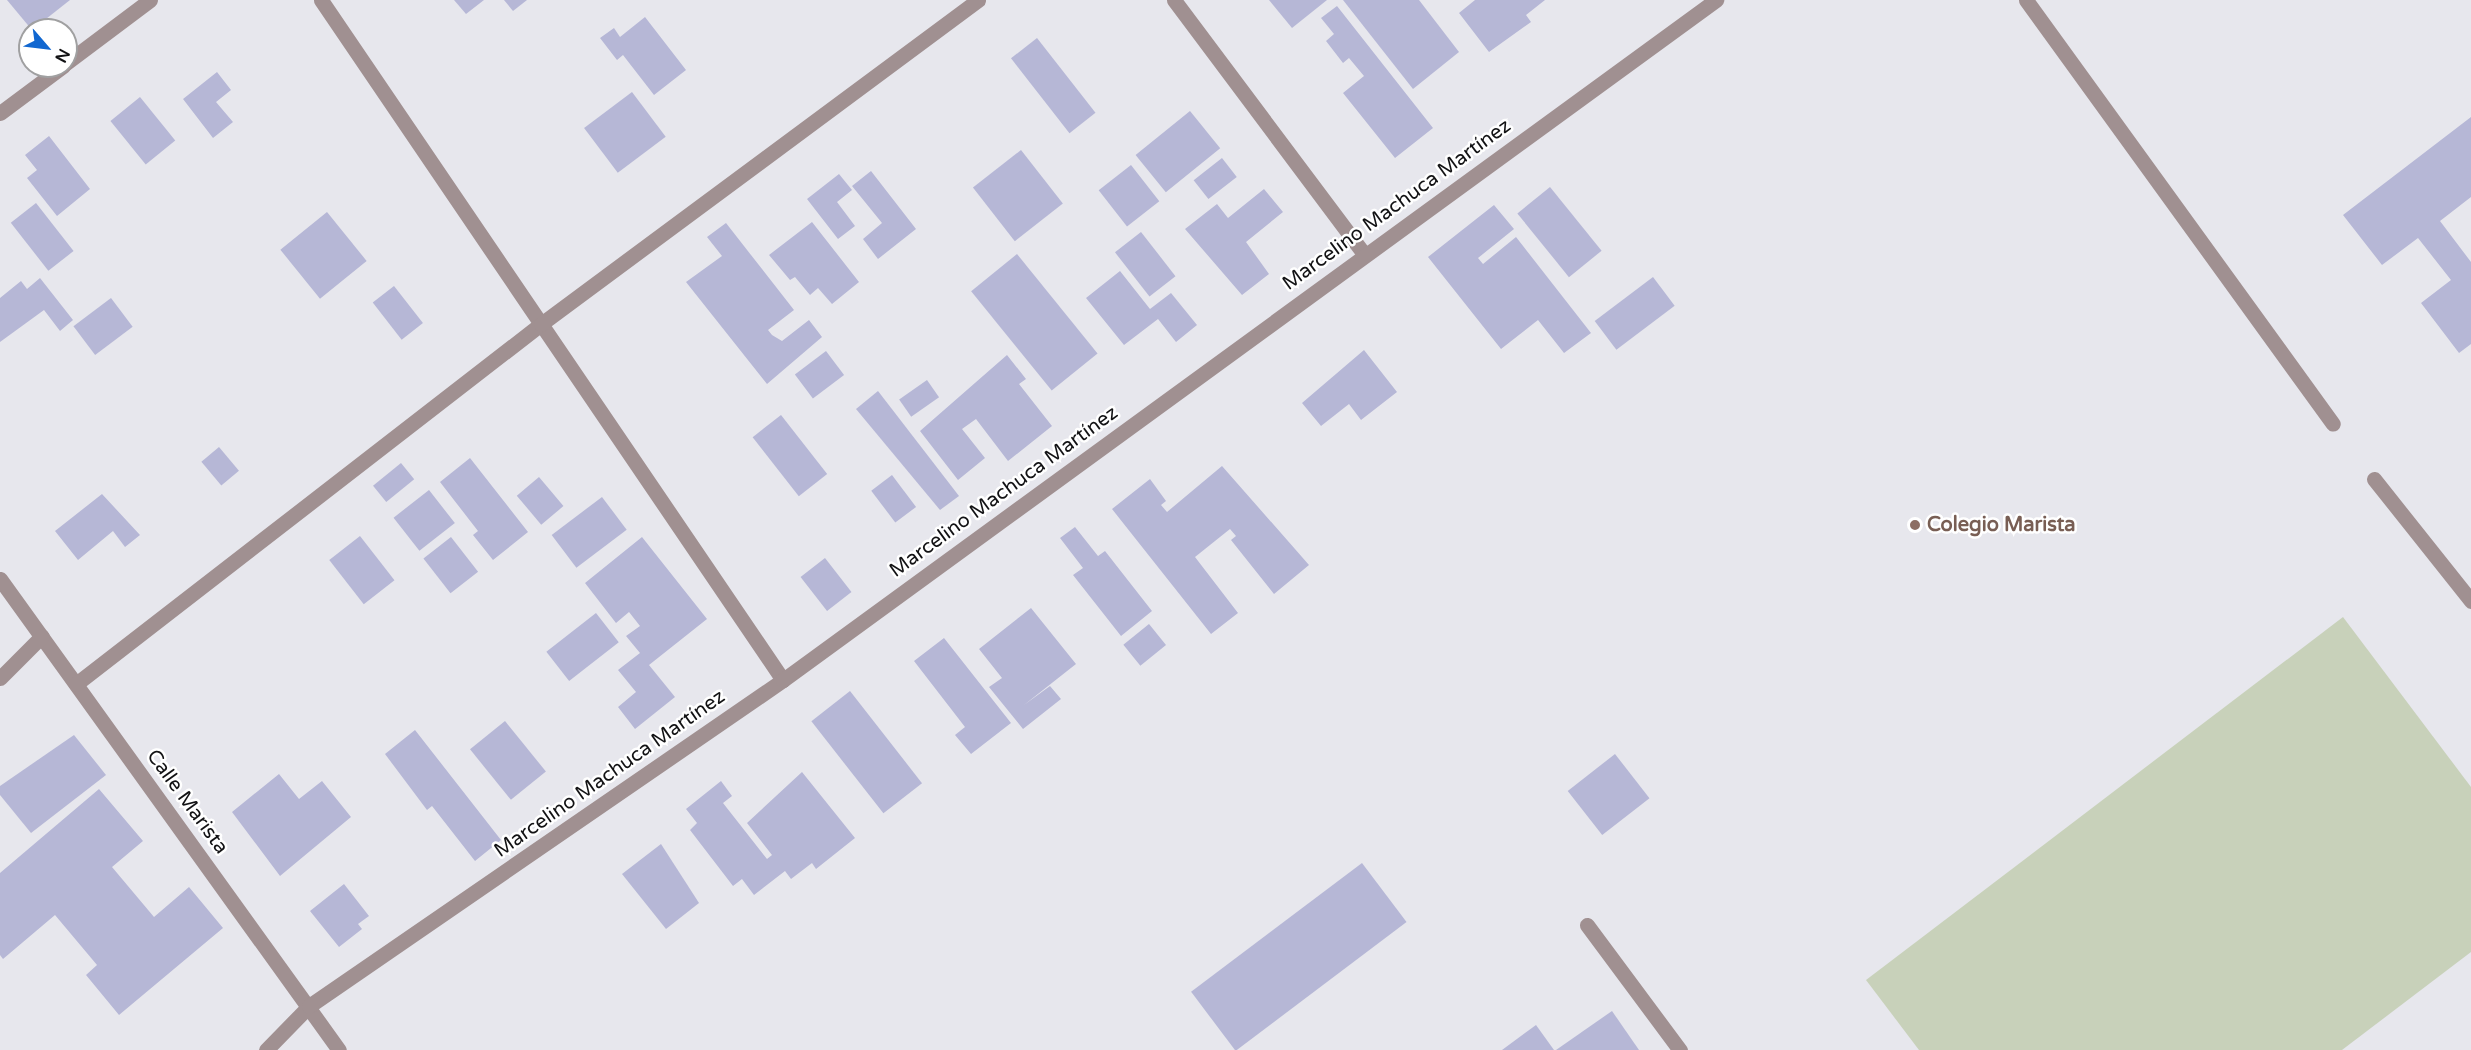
<!DOCTYPE html>
<html>
<head>
<meta charset="utf-8">
<style>
  body { margin:0 }
  #map { position:relative; width:2471px; height:1050px; overflow:hidden; background:#e7e7ed; font-family:"Varela Round",sans-serif }
  div>[style] { position:absolute }
  .green>* { inset:0; background:#c8d1ba }
  .building>* { inset:0; background:#b6b7d6; transform-origin:0 0 }
  .pedestrian>* { height:15px; margin:-7.5px; padding:0 7.5px; transform-origin:7.5px; border-radius:7.5px; background:#a09091 }
  .minor>* { height:15px; margin:-7.5px; padding:0 7.5px; transform-origin:7.5px; border-radius:7.5px; background:#a09091 }
  .dots>* { width:16px; height:16px; translate:-50% -50%; box-sizing:border-box; border:3px solid #fff; border-radius:50% }
  span { translate:-50% -50%; white-space:nowrap; text-align:center; line-height:1.15; -webkit-text-stroke:5px #fff; paint-order:stroke }
  .street-label { font-size:20px; color:#121214 }
  .education-label { font-size:20px; color:#785e54; font-weight:700 }
  .left { translate:0 -50%; text-align:left }
  .north { position:absolute; left:18px; top:18px; width:60px; height:60px; box-sizing:border-box; background:#fff; border:2px solid #a0a0a1; border-radius:50%; rotate:118deg; font-size:16px; font-weight:700; line-height:24px; text-align:center; color:#121214 }
  .north::after { content:''; display:block; margin:auto; width:21px; height:27px; background:#1167d0; clip-path:polygon(50% 0,100% 100%,50% 72%,0 100%) }
</style>
</head>
<body>
<div id="map">
  <div class="green">
    <i style="clip-path:polygon(2343px 617px,2471px 787px,2471px 952px,2342px 1050px,1919px 1050px,1866px 980px)"></i>
  </div>
  <div class="building">
    <i style="clip-path:polygon(7px 0,70px 0,32px 30px)"></i>
    <i style="clip-path:polygon(454px 0,484px 0,466px 14px)"></i>
    <i style="clip-path:polygon(504px 0,527px 0,513px 11px)"></i>
    <i style="clip-path:polygon(1269px 0,1327px 0,1292px 28px)"></i>
    <i style="clip-path:polygon(1343px 0,1419px 0,1459px 52px,1413px 89px)"></i>
    <i style="clip-path:polygon(1475px 0,1545px 0,1526px 15px,1531px 22px,1489px 52px,1459px 13px)"></i>
    <i style="clip-path:polygon(1337px 6px,1433px 128px,1395px 158px,1343px 93px,1364px 76px,1349px 58px,1343px 63px,1326px 41px,1334px 34px,1321px 18px)"></i>
    <i style="clip-path:polygon(645px 17px,686px 70px,654px 95px,623px 55px,617px 60px,600px 38px,614px 28px,620px 37px)"></i>
    <i style="left:1037px;top:38px;width:95px;height:33px;rotate:52deg"></i>
    <i style="clip-path:polygon(217px 72px,231px 90px,216px 102px,233px 122px,213px 138px,183px 99px)"></i>
    <i style="left:632px;top:92px;width:56px;height:60px;rotate:53deg"></i>
    <i style="left:140px;top:97px;width:56px;height:38px;rotate:51deg"></i>
    <i style="left:1190px;top:111px;width:48px;height:70px;rotate:51deg"></i>
    <i style="clip-path:polygon(2471px 117px,2471px 197px,2440px 221px,2471px 262px,2471px 344px,2459px 353px,2421px 303px,2451px 280px,2418px 238px,2382px 265px,2343px 215px)"></i>
    <i style="clip-path:polygon(49px 136px,90px 189px,57px 216px,27px 178px,37px 170px,25px 155px)"></i>
    <i style="left:1021px;top:150px;width:68px;height:61px;rotate:52deg"></i>
    <i style="left:1222px;top:158px;width:24px;height:36px;rotate:52deg"></i>
    <i style="left:1131px;top:165px;width:46px;height:41px;rotate:52deg"></i>
    <i style="clip-path:polygon(871px 171px,916px 229px,878px 259px,863px 239px,882px 223px,852px 186px)"></i>
    <i style="clip-path:polygon(839px 174px,852px 190px,837px 202px,855px 226px,838px 239px,807px 199px)"></i>
    <i style="left:1550px;top:187px;width:82px;height:42px;rotate:51deg"></i>
    <i style="clip-path:polygon(1264px 189px,1283px 212px,1246px 242px,1269px 274px,1242px 295px,1185px 229px,1217px 204px,1228px 218px)"></i>
    <i style="left:36px;top:203px;width:61px;height:32px;rotate:52deg"></i>
    <i style="clip-path:polygon(1494px 205px,1514px 229px,1478px 258px,1483px 264px,1516px 237px,1591px 333px,1564px 353px,1538px 320px,1501px 349px,1428px 257px)"></i>
    <i style="left:327px;top:212px;width:63px;height:60px;rotate:51deg"></i>
    <i style="clip-path:polygon(812px 222px,859px 282px,832px 304px,818px 288px,810px 295px,795px 277px,790px 280px,769px 255px)"></i>
    <i style="clip-path:polygon(726px 223px,794px 310px,768px 330px,772px 335px,782px 341px,809px 320px,822px 337px,767px 384px,686px 282px,722px 256px,707px 237px)"></i>
    <i style="left:1141px;top:232px;width:56px;height:33px;rotate:52deg"></i>
    <i style="left:1017px;top:254px;width:128px;height:59px;rotate:51deg"></i>
    <i style="clip-path:polygon(1120px 271px,1150px 309px,1171px 293px,1197px 325px,1176px 342px,1158px 319px,1124px 345px,1086px 298px)"></i>
    <i style="left:1653px;top:277px;width:36px;height:73px;rotate:53deg"></i>
    <i style="clip-path:polygon(40px 278px,73px 320px,60px 331px,44px 310px,0 342px,0 298px,21px 281px,27px 289px)"></i>
    <i style="left:394px;top:286px;width:47px;height:27px;rotate:52deg"></i>
    <i style="left:111px;top:298px;width:36px;height:47px;rotate:53deg"></i>
    <i style="clip-path:polygon(1364px 350px,1397px 392px,1361px 420px,1349px 404px,1321px 426px,1302px 403px)"></i>
    <i style="left:826px;top:351px;width:30px;height:39px;rotate:53deg"></i>
    <i style="clip-path:polygon(1007px 355px,1026px 379px,1019px 384px,1052px 426px,1008px 461px,976px 419px,962px 429px,985px 458px,958px 480px,920px 431px)"></i>
    <i style="left:927px;top:380px;width:21px;height:34px;rotate:55deg"></i>
    <i style="clip-path:polygon(878px 391px,959px 496px,940px 510px,856px 409px)"></i>
    <i style="left:781px;top:415px;width:75px;height:36px;rotate:52deg"></i>
    <i style="left:219px;top:447px;width:31px;height:23px;rotate:50deg"></i>
    <i style="clip-path:polygon(470px 458px,528px 532px,493px 560px,473px 535px,478px 531px,440px 482px)"></i>
    <i style="left:401px;top:463px;width:21px;height:36px;rotate:51deg"></i>
    <i style="clip-path:polygon(1222px 466px,1309px 565px,1274px 594px,1231px 540px,1236px 536px,1230px 529px,1195px 557px,1238px 613px,1211px 634px,1112px 509px,1150px 479px,1166px 501px,1161px 505px,1167px 512px)"></i>
    <i style="left:892px;top:475px;width:40px;height:26px;rotate:53deg"></i>
    <i style="left:539px;top:477px;width:38px;height:29px;rotate:50deg"></i>
    <i style="left:429px;top:490px;width:42px;height:45px;rotate:52deg"></i>
    <i style="clip-path:polygon(102px 494px,140px 535px,125px 547px,113px 531px,78px 560px,55px 531px)"></i>
    <i style="left:602px;top:497px;width:41px;height:63px;rotate:53deg"></i>
    <i style="clip-path:polygon(1075px 527px,1098px 556px,1105px 551px,1152px 611px,1121px 636px,1073px 575px,1083px 568px,1060px 538px)"></i>
    <i style="left:360px;top:536px;width:56px;height:39px;rotate:52deg"></i>
    <i style="left:451px;top:537px;width:44px;height:35px;rotate:52deg"></i>
    <i style="clip-path:polygon(642px 537px,707px 619px,649px 665px,675px 697px,635px 729px,618px 707px,636px 692px,618px 670px,640px 653px,626px 636px,640px 626px,629px 612px,616px 623px,585px 583px)"></i>
    <i style="left:825px;top:558px;width:43px;height:31px;rotate:52deg"></i>
    <i style="clip-path:polygon(1031px 608px,1076px 664px,1024px 705px,1050px 686px,1061px 699px,1023px 729px,989px 687px,1002px 678px,979px 649px)"></i>
    <i style="left:596px;top:613px;width:37px;height:63px;rotate:52deg"></i>
    <i style="left:1149px;top:624px;width:27px;height:33px;rotate:51deg"></i>
    <i style="clip-path:polygon(944px 638px,1011px 723px,971px 754px,955px 735px,965px 727px,914px 661px)"></i>
    <i style="left:850px;top:691px;width:117px;height:49px;rotate:52deg"></i>
    <i style="left:505px;top:721px;width:65px;height:45px;rotate:51deg"></i>
    <i style="clip-path:polygon(415px 730px,501px 840px,475px 861px,432px 806px,427px 810px,385px 754px)"></i>
    <i style="clip-path:polygon(74px 735px,106px 775px,31px 833px,0 795px,0 786px)"></i>
    <i style="left:1615px;top:754px;width:56px;height:60px;rotate:52deg"></i>
    <i style="clip-path:polygon(802px 772px,855px 838px,816px 869px,812px 863px,791px 879px,785px 871px,754px 895px,742px 879px,733px 886px,690px 830px,697px 823px,686px 809px,721px 781px,732px 796px,723px 803px,767px 859px,772px 855px,747px 823px)"></i>
    <i style="clip-path:polygon(279px 774px,299px 799px,322px 781px,351px 817px,280px 876px,232px 812px)"></i>
    <i style="clip-path:polygon(99px 789px,143px 841px,112px 867px,154px 917px,189px 887px,223px 928px,119px 1015px,86px 975px,97px 965px,55px 915px,3px 959px,0 955px,0 873px)"></i>
    <i style="clip-path:polygon(661px 844px,699px 903px,666px 929px,622px 874px)"></i>
    <i style="left:1362px;top:863px;width:74px;height:214px;rotate:53deg"></i>
    <i style="clip-path:polygon(344px 884px,369px 916px,358px 924px,362px 929px,339px 947px,310px 911px)"></i>
    <i style="clip-path:polygon(1612px 1011px,1639px 1050px,1556px 1050px)"></i>
    <i style="clip-path:polygon(1536px 1025px,1554px 1050px,1502px 1050px)"></i>
  </div>
  <div class="pedestrian">
    <i style="left:2374px;top:479px;width:156px;rotate:51.5deg"></i>
    <i style="left:1587px;top:925px;width:156px;rotate:53.4deg"></i>
  </div>
  <div class="minor">
    <i style="left:321px;top:0;width:822px;rotate:55.81deg"></i>
    <i style="left:1174px;top:0;width:317px;rotate:53.2deg"></i>
    <i style="left:2026px;top:0;width:523px;rotate:54.09deg"></i>
    <i style="left:66px;top:63px;width:105px;rotate:-36.9deg"></i>
    <i style="left:0;top:113px;width:79px;rotate:-36.7deg"></i>
    <i style="left:0;top:579px;width:580px;rotate:54.26deg"></i>
    <i style="left:0;top:678px;width:59px;rotate:-45deg"></i>
    <i style="left:76px;top:684px;width:588px;rotate:-37.75deg"></i>
    <i style="left:541px;top:324px;width:544px;rotate:-36.55deg"></i>
    <i style="left:266px;top:1050px;width:62px;rotate:-45.7deg"></i>
    <i style="left:309px;top:1006px;width:575px;rotate:-34.52deg"></i>
    <i style="left:783px;top:680px;width:1155px;rotate:-36.09deg"></i>
  </div>
  <div class="dots">
    <i style="left:1915px;top:525px;background:#8d6e63"></i>
  </div>
  <div class="street-label">
    <span style="left:1397px;top:205px;rotate:-36deg">Marcelino Machuca Martínez</span>
    <span style="left:1004px;top:492px;rotate:-36deg">Marcelino Machuca Martínez</span>
    <span style="left:610px;top:774px;rotate:-35deg">Marcelino Machuca Martínez</span>
    <span style="left:187px;top:802px;rotate:54deg">Calle Marista</span>
  </div>
  <div class="education-label">
    <span class="left" style="left:1927px;top:525px">Colegio Marista</span>
  </div>
  <div class="north">N</div>
</div>
</body>
</html>
